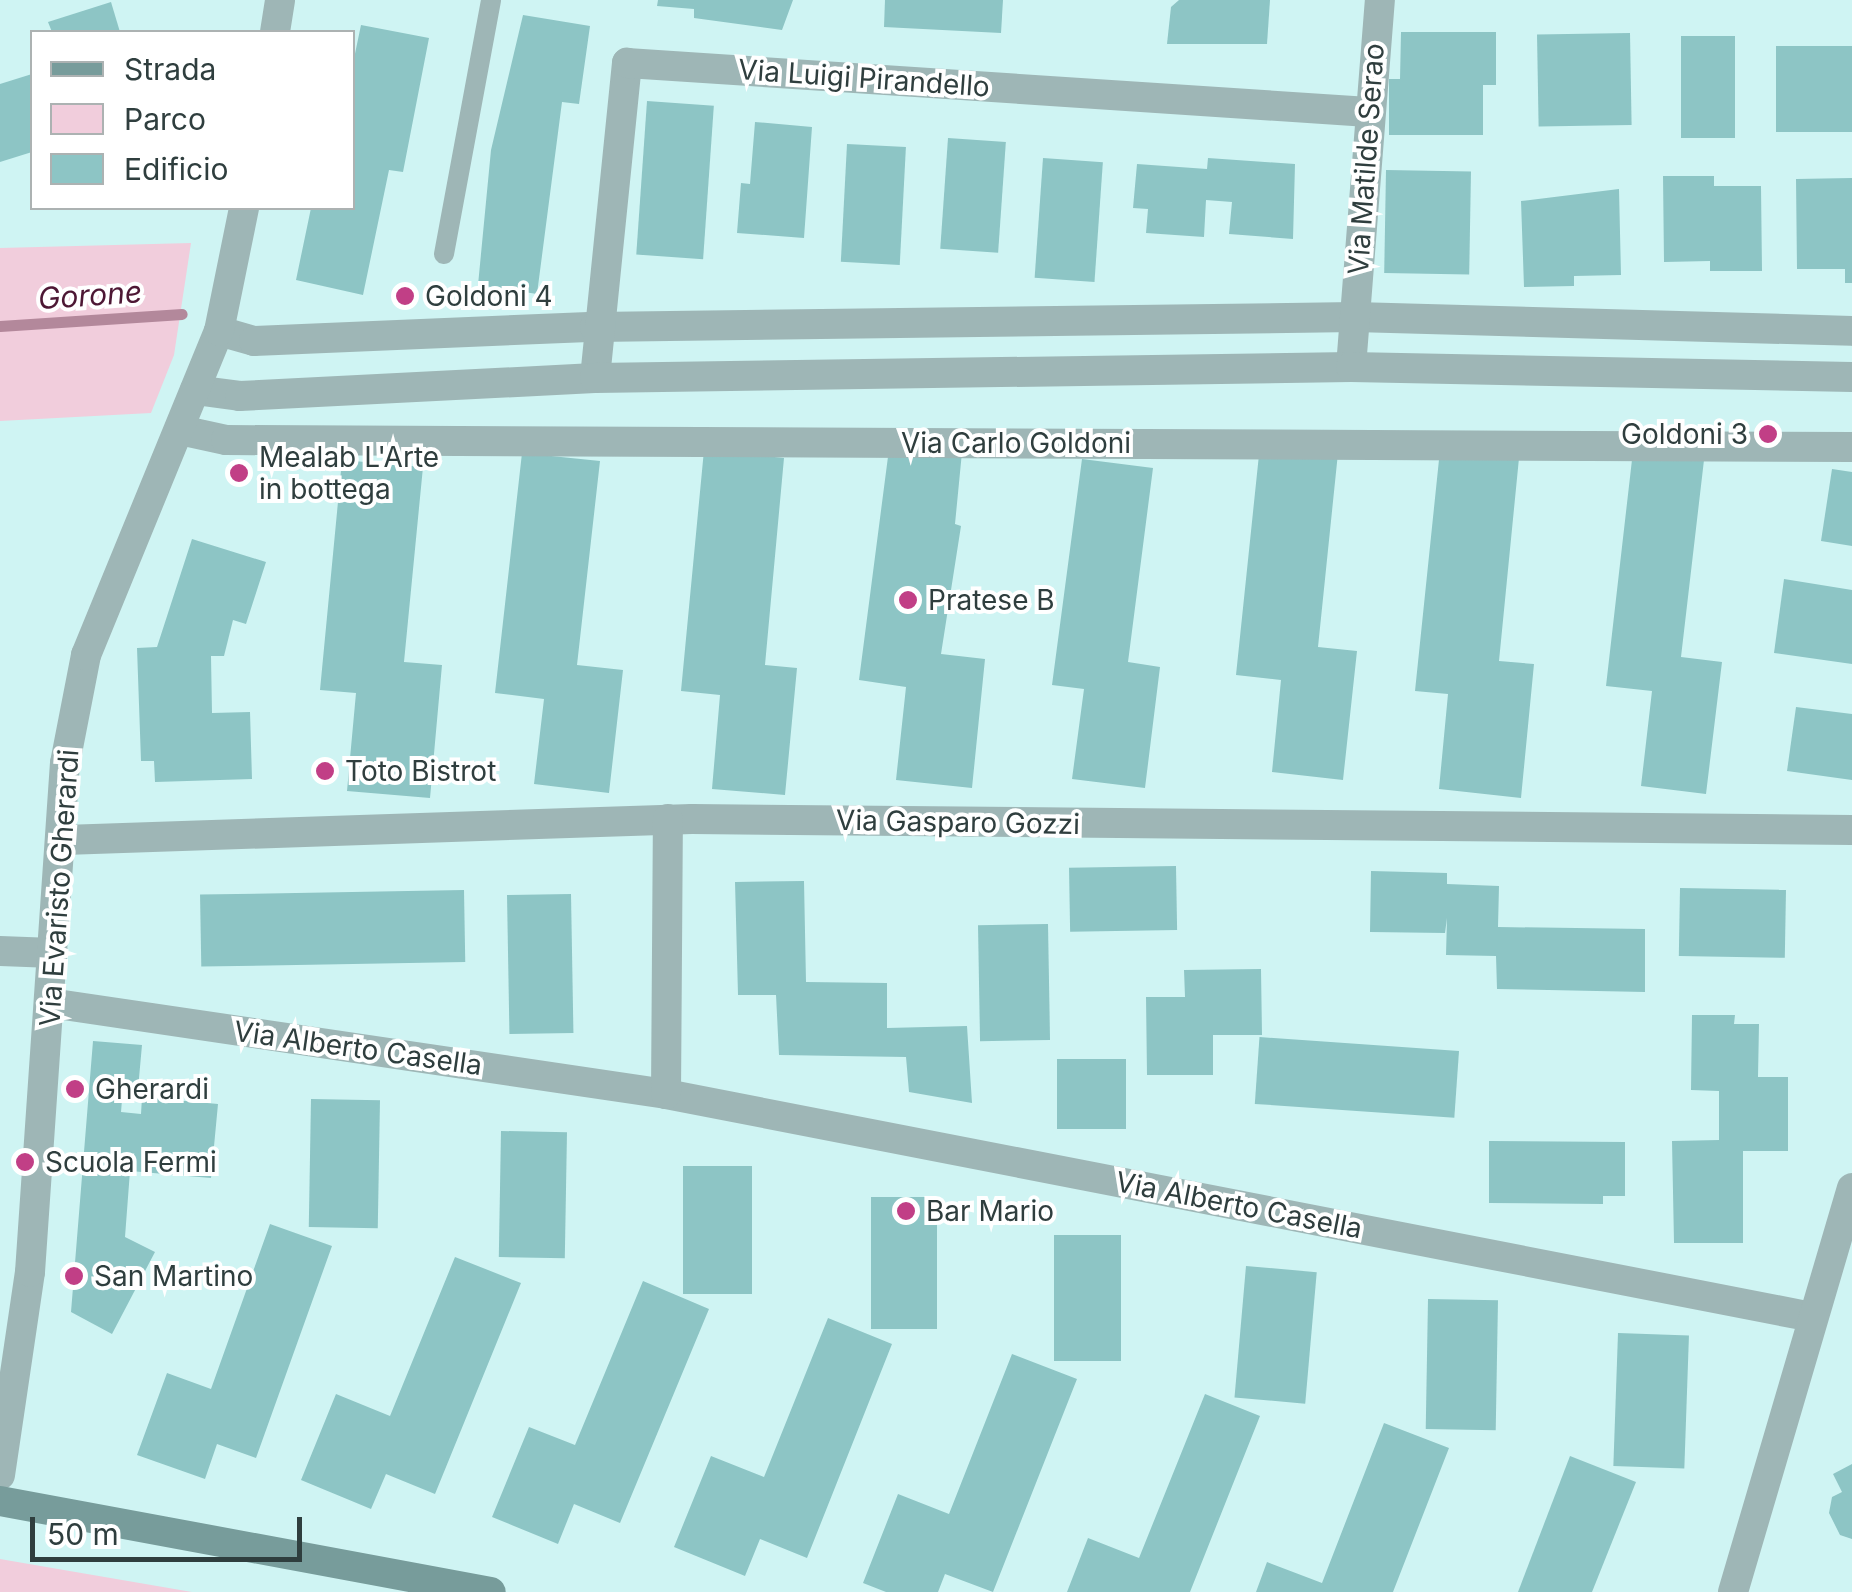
<!DOCTYPE html>
<html>
<head>
<meta charset="utf-8">
<style>
  body { margin:0 }
  #map { position:relative; width:1852px; height:1592px; overflow:hidden; background:#cff4f3; font-family:Inter,sans-serif }
  div>[style] { position:absolute }
  .green>* { inset:0; background:#f1cddc }
  .stream>* { height:11px; margin:-5.5px; padding:0 5.5px; transform-origin:5.5px; border-radius:5.5px; background:#b3889b }
  .building>* { inset:0; background:#8dc5c5; transform-origin:0 0 }
  .service>* { height:20px; margin:-10px; padding:0 10px; transform-origin:10px; border-radius:10px; background:#9eb6b6 }
  .minor>* { height:30px; margin:-15px; padding:0 15px; transform-origin:15px; border-radius:15px; background:#9eb6b6 }
  .secondary>* { height:30px; margin:-15px; padding:0 15px; transform-origin:15px; border-radius:15px; background:#779c9b }
  .dots>* { width:28px; height:28px; translate:-50% -50%; box-sizing:border-box; border:5px solid #fff; border-radius:50% }
  span { translate:-50% -50%; white-space:nowrap; text-align:center; line-height:1.15; -webkit-text-stroke:8px #fff; paint-order:stroke }
  .street-label { font-size:28px; color:#2f3e3e }
  .poi-label { font-size:28px; color:#2f3e3e }
  .left { translate:0 -50%; text-align:left }
  .right { translate:-100% -50%; text-align:right }
  .water-label { font-size:30px; color:#4d1734; font-style:italic }
  .legend { position:absolute; left:30px; top:30px; width:325px; height:180px; box-sizing:border-box; background:#fff; border:2px solid #acb2b2; margin:0; padding:12px 18px; list-style:none; font-size:30px; color:#2f3e3e }
  .legend li { display:flex; align-items:center; gap:20px; height:50px }
  .legend b { width:50px; border:2px solid #acb2b2 }
  .scale { position:absolute; left:30px; top:1517px; width:272px; height:45px; box-sizing:border-box; border:5px solid #2f3e3e; border-top:0; padding-left:12px; font-size:30px; line-height:35px; white-space:nowrap; color:#2f3e3e; -webkit-text-stroke:8px #fff; paint-order:stroke }
</style>
</head>
<body>
<div id="map">
  <div class="green">
    <i style="clip-path:polygon(191px 243px,174px 355px,151px 413px,0 421px,0 248px)"></i>
    <i style="clip-path:polygon(0 1559px,58px 1569px,192px 1592px,0 1592px)"></i>
  </div>
  <div class="stream">
    <i style="left:0;top:326px;width:182px;rotate:-3.8deg"></i>
  </div>
  <div class="building">
    <i style="clip-path:polygon(658px 0,793px 0,782px 30px,694px 18px,694px 9px,657px 6px)"></i>
    <i style="clip-path:polygon(885px 0,1003px 0,1001px 33px,884px 27px)"></i>
    <i style="clip-path:polygon(1179px 0,1270px 0,1267px 44px,1167px 44px,1171px 7px)"></i>
    <i style="clip-path:polygon(111px 2px,120px 32px,52px 32px,48px 22px)"></i>
    <i style="clip-path:polygon(523px 15px,590px 26px,579px 104px,562px 102px,537px 294px,478px 285px,491px 150px)"></i>
    <i style="clip-path:polygon(361px 25px,429px 38px,403px 172px,389px 170px,363px 295px,296px 280px,311px 208px,352px 208px,352px 68px)"></i>
    <i style="clip-path:polygon(1401px 32px,1496px 32px,1496px 85px,1483px 85px,1483px 135px,1389px 135px,1389px 79px,1400px 79px)"></i>
    <i style="left:1630px;top:33px;width:92px;height:93px;rotate:89deg"></i>
    <i style="left:1681px;top:36px;width:54px;height:102px"></i>
    <i style="left:1776px;top:46px;width:76px;height:86px"></i>
    <i style="clip-path:polygon(32px 74px,32px 152px,0 162px,0 84px)"></i>
    <i style="left:647px;top:101px;width:67px;height:154px;rotate:4deg"></i>
    <i style="clip-path:polygon(755px 122px,812px 127px,804px 238px,737px 233px,741px 183px,750px 184px)"></i>
    <i style="left:948px;top:138px;width:58px;height:111px;rotate:4deg"></i>
    <i style="left:847px;top:144px;width:59px;height:118px;rotate:3deg"></i>
    <i style="left:1043px;top:158px;width:60px;height:120px;rotate:4deg"></i>
    <i style="clip-path:polygon(1208px 158px,1295px 164px,1293px 239px,1229px 234px,1232px 202px,1206px 200px,1204px 237px,1146px 233px,1148px 209px,1133px 208px,1137px 164px,1207px 169px)"></i>
    <i style="left:1386px;top:170px;width:85px;height:103px;rotate:1deg"></i>
    <i style="clip-path:polygon(1663px 176px,1714px 176px,1714px 186px,1761px 186px,1762px 271px,1710px 271px,1710px 261px,1664px 262px)"></i>
    <i style="clip-path:polygon(1852px 178px,1852px 283px,1845px 283px,1845px 269px,1797px 269px,1796px 179px)"></i>
    <i style="clip-path:polygon(1619px 189px,1621px 275px,1574px 276px,1574px 286px,1524px 287px,1521px 201px)"></i>
    <i style="clip-path:polygon(1260px 445px,1338px 453px,1318px 647px,1357px 651px,1343px 780px,1272px 772px,1281px 680px,1236px 675px)"></i>
    <i style="clip-path:polygon(889px 449px,962px 452px,955px 524px,961px 526px,941px 654px,985px 659px,972px 788px,896px 780px,906px 687px,859px 680px)"></i>
    <i style="clip-path:polygon(704px 450px,784px 458px,765px 665px,797px 668px,785px 795px,712px 789px,720px 695px,681px 691px)"></i>
    <i style="clip-path:polygon(1440px 450px,1519px 458px,1499px 661px,1534px 664px,1521px 798px,1439px 789px,1448px 694px,1415px 691px)"></i>
    <i style="clip-path:polygon(1633px 451px,1704px 460px,1681px 657px,1722px 662px,1706px 794px,1641px 786px,1652px 691px,1606px 686px)"></i>
    <i style="clip-path:polygon(522px 453px,600px 461px,577px 665px,623px 670px,609px 793px,534px 784px,544px 699px,495px 693px)"></i>
    <i style="clip-path:polygon(1082px 459px,1153px 468px,1128px 662px,1160px 667px,1145px 788px,1072px 779px,1084px 689px,1052px 685px)"></i>
    <i style="clip-path:polygon(342px 460px,423px 467px,404px 662px,442px 665px,430px 798px,347px 791px,356px 693px,320px 690px)"></i>
    <i style="clip-path:polygon(1832px 469px,1852px 472px,1852px 546px,1821px 541px)"></i>
    <i style="clip-path:polygon(192px 539px,266px 562px,246px 624px,233px 620px,224px 656px,211px 656px,212px 713px,250px 712px,252px 779px,155px 782px,154px 761px,141px 761px,137px 648px,157px 647px)"></i>
    <i style="clip-path:polygon(1784px 579px,1852px 590px,1852px 664px,1774px 653px)"></i>
    <i style="clip-path:polygon(1796px 707px,1852px 714px,1852px 780px,1787px 771px)"></i>
    <i style="left:1176px;top:866px;width:64px;height:107px;rotate:89deg"></i>
    <i style="clip-path:polygon(1371px 871px,1447px 873px,1447px 884px,1499px 886px,1498px 927px,1645px 929px,1645px 992px,1497px 989px,1496px 956px,1446px 955px,1447px 918px,1445px 933px,1370px 932px)"></i>
    <i style="clip-path:polygon(804px 881px,806px 982px,887px 983px,887px 1028px,967px 1026px,972px 1103px,909px 1092px,906px 1057px,779px 1055px,776px 995px,738px 995px,735px 882px)"></i>
    <i style="left:1680px;top:888px;width:106px;height:68px;rotate:1deg"></i>
    <i style="left:464px;top:890px;width:72px;height:264px;rotate:89deg"></i>
    <i style="left:571px;top:894px;width:139px;height:64px;rotate:89deg"></i>
    <i style="left:1048px;top:924px;width:116px;height:70px;rotate:89deg"></i>
    <i style="clip-path:polygon(1261px 969px,1262px 1035px,1213px 1035px,1213px 1075px,1147px 1075px,1146px 997px,1185px 997px,1184px 970px)"></i>
    <i style="clip-path:polygon(1692px 1015px,1735px 1015px,1734px 1024px,1759px 1024px,1758px 1077px,1788px 1077px,1788px 1151px,1743px 1151px,1743px 1243px,1674px 1243px,1672px 1141px,1719px 1140px,1719px 1091px,1691px 1090px)"></i>
    <i style="clip-path:polygon(93px 1041px,142px 1045px,138px 1089px,123px 1088px,121px 1112px,141px 1114px,142px 1097px,218px 1104px,211px 1178px,130px 1171px,125px 1237px,155px 1252px,112px 1334px,71px 1312px)"></i>
    <i style="left:1459px;top:1051px;width:67px;height:200px;rotate:94deg"></i>
    <i style="left:1126px;top:1059px;width:70px;height:69px;rotate:90deg"></i>
    <i style="left:311px;top:1099px;width:69px;height:128px;rotate:1deg"></i>
    <i style="left:501px;top:1131px;width:66px;height:126px;rotate:1deg"></i>
    <i style="clip-path:polygon(1489px 1141px,1625px 1142px,1625px 1196px,1603px 1196px,1603px 1204px,1489px 1203px)"></i>
    <i style="left:683px;top:1166px;width:69px;height:128px"></i>
    <i style="left:871px;top:1197px;width:66px;height:132px"></i>
    <i style="clip-path:polygon(270px 1224px,332px 1246px,256px 1458px,217px 1444px,205px 1479px,137px 1455px,167px 1373px,211px 1389px)"></i>
    <i style="left:1054px;top:1235px;width:67px;height:126px"></i>
    <i style="clip-path:polygon(455px 1257px,521px 1283px,435px 1494px,386px 1474px,371px 1509px,301px 1480px,336px 1394px,390px 1416px)"></i>
    <i style="left:1246px;top:1266px;width:71px;height:132px;rotate:5deg"></i>
    <i style="clip-path:polygon(643px 1281px,709px 1309px,620px 1523px,574px 1504px,558px 1544px,492px 1517px,529px 1427px,575px 1445px)"></i>
    <i style="left:1428px;top:1299px;width:70px;height:130px;rotate:1deg"></i>
    <i style="clip-path:polygon(828px 1318px,892px 1344px,807px 1558px,760px 1539px,745px 1576px,674px 1547px,711px 1456px,764px 1477px)"></i>
    <i style="left:1618px;top:1333px;width:71px;height:133px;rotate:2deg"></i>
    <i style="clip-path:polygon(1012px 1354px,1077px 1379px,993px 1592px,945px 1574px,938px 1592px,886px 1592px,863px 1583px,898px 1494px,949px 1514px)"></i>
    <i style="clip-path:polygon(1205px 1394px,1260px 1416px,1190px 1592px,1067px 1592px,1088px 1538px,1139px 1558px)"></i>
    <i style="clip-path:polygon(1384px 1423px,1449px 1448px,1393px 1592px,1256px 1592px,1267px 1562px,1322px 1583px)"></i>
    <i style="clip-path:polygon(1570px 1456px,1636px 1482px,1592px 1592px,1518px 1592px)"></i>
    <i style="clip-path:polygon(1852px 1464px,1852px 1539px,1840px 1535px,1829px 1513px,1832px 1497px,1842px 1492px,1833px 1474px)"></i>
  </div>
  <div class="service">
    <i style="left:444px;top:254px;width:258px;rotate:-79.5deg"></i>
  </div>
  <div class="minor">
    <i style="left:275px;top:32px;width:32px;rotate:-81deg"></i>
    <i style="left:219px;top:331px;width:36px;rotate:16deg"></i>
    <i style="left:254px;top:341px;width:341px;rotate:-2.4deg"></i>
    <i style="left:595px;top:327px;width:760px;rotate:-0.75deg"></i>
    <i style="left:1355px;top:317px;width:497px;rotate:1.6deg"></i>
    <i style="left:1351px;top:367px;width:368px;rotate:-85.5deg"></i>
    <i style="left:595px;top:378px;width:317px;rotate:-84.2deg"></i>
    <i style="left:627px;top:63px;width:743px;rotate:3.78deg"></i>
    <i style="left:195px;top:390px;width:45px;rotate:7.6deg"></i>
    <i style="left:240px;top:396px;width:355px;rotate:-2.9deg"></i>
    <i style="left:595px;top:378px;width:756px;rotate:-0.83deg"></i>
    <i style="left:1351px;top:367px;width:501px;rotate:1.14deg"></i>
    <i style="left:180px;top:430px;width:47px;rotate:12.3deg"></i>
    <i style="left:226px;top:440px;width:1626px;rotate:0.25deg"></i>
    <i style="left:64px;top:840px;width:628px;rotate:-1.92deg"></i>
    <i style="left:692px;top:819px;width:1160px;rotate:0.54deg"></i>
    <i style="left:0;top:951px;width:53px;rotate:2.2deg"></i>
    <i style="left:50px;top:1003px;width:623px;rotate:8.4deg"></i>
    <i style="left:666px;top:1094px;width:1167px;rotate:11.01deg"></i>
    <i style="left:666px;top:1094px;width:275px;rotate:-89.6deg"></i>
    <i style="left:0;top:1475px;width:205px;rotate:-81.6deg"></i>
    <i style="left:30px;top:1272px;width:510px;rotate:-86.07deg"></i>
    <i style="left:65px;top:763px;width:110px;rotate:-79deg"></i>
    <i style="left:86px;top:655px;width:350px;rotate:-67.7deg"></i>
    <i style="left:219px;top:331px;width:126px;rotate:-78.5deg"></i>
    <i style="left:1733px;top:1592px;width:421px;rotate:-73.6deg"></i>
  </div>
  <div class="secondary">
    <i style="left:0;top:1501px;width:499px;rotate:10.5deg"></i>
  </div>
  <div class="dots">
    <i style="left:405px;top:296px;background:#c13f86"></i>
    <i style="left:1768px;top:434px;background:#c13f86"></i>
    <i style="left:239px;top:473px;background:#c13f86"></i>
    <i style="left:908px;top:600px;background:#c13f86"></i>
    <i style="left:325px;top:771px;background:#c13f86"></i>
    <i style="left:75px;top:1089px;background:#c13f86"></i>
    <i style="left:25px;top:1162px;background:#c13f86"></i>
    <i style="left:906px;top:1211px;background:#c13f86"></i>
    <i style="left:74px;top:1276px;background:#c13f86"></i>
  </div>
  <div class="street-label">
    <span style="left:864px;top:78px;rotate:4deg">Via Luigi Pirandello</span>
    <span style="left:1366px;top:159px;rotate:-86deg">Via Matilde Serao</span>
    <span style="left:1016px;top:443px">Via Carlo Goldoni</span>
    <span style="left:958px;top:822px;rotate:1deg">Via Gasparo Gozzi</span>
    <span style="left:59px;top:888px;rotate:-86deg">Via Evaristo Gherardi</span>
    <span style="left:358px;top:1048px;rotate:8deg">Via Alberto Casella</span>
    <span style="left:1239px;top:1205px;rotate:11deg">Via Alberto Casella</span>
  </div>
  <div class="poi-label">
    <span class="left" style="left:425px;top:296px">Goldoni 4</span>
    <span class="right" style="left:1748px;top:434px">Goldoni 3</span>
    <span class="left" style="left:259px;top:473px">Mealab L'Arte<br>in bottega</span>
    <span class="left" style="left:928px;top:600px">Pratese B</span>
    <span class="left" style="left:345px;top:771px">Toto Bistrot</span>
    <span class="left" style="left:95px;top:1089px">Gherardi</span>
    <span class="left" style="left:45px;top:1162px">Scuola Fermi</span>
    <span class="left" style="left:926px;top:1211px">Bar Mario</span>
    <span class="left" style="left:94px;top:1276px">San Martino</span>
  </div>
  <div class="water-label">
    <span style="left:90px;top:295px;rotate:-4deg">Gorone</span>
  </div>
  <ul class="legend">
  <li><b style="height:12px;background:#779c9b"></b>Strada</li>
  <li><b style="height:28px;background:#f1cddc"></b>Parco</li>
  <li><b style="height:28px;background:#8dc5c5"></b>Edificio</li>
  </ul>
  <div class="scale">50 m</div>
</div>
</body>
</html>
